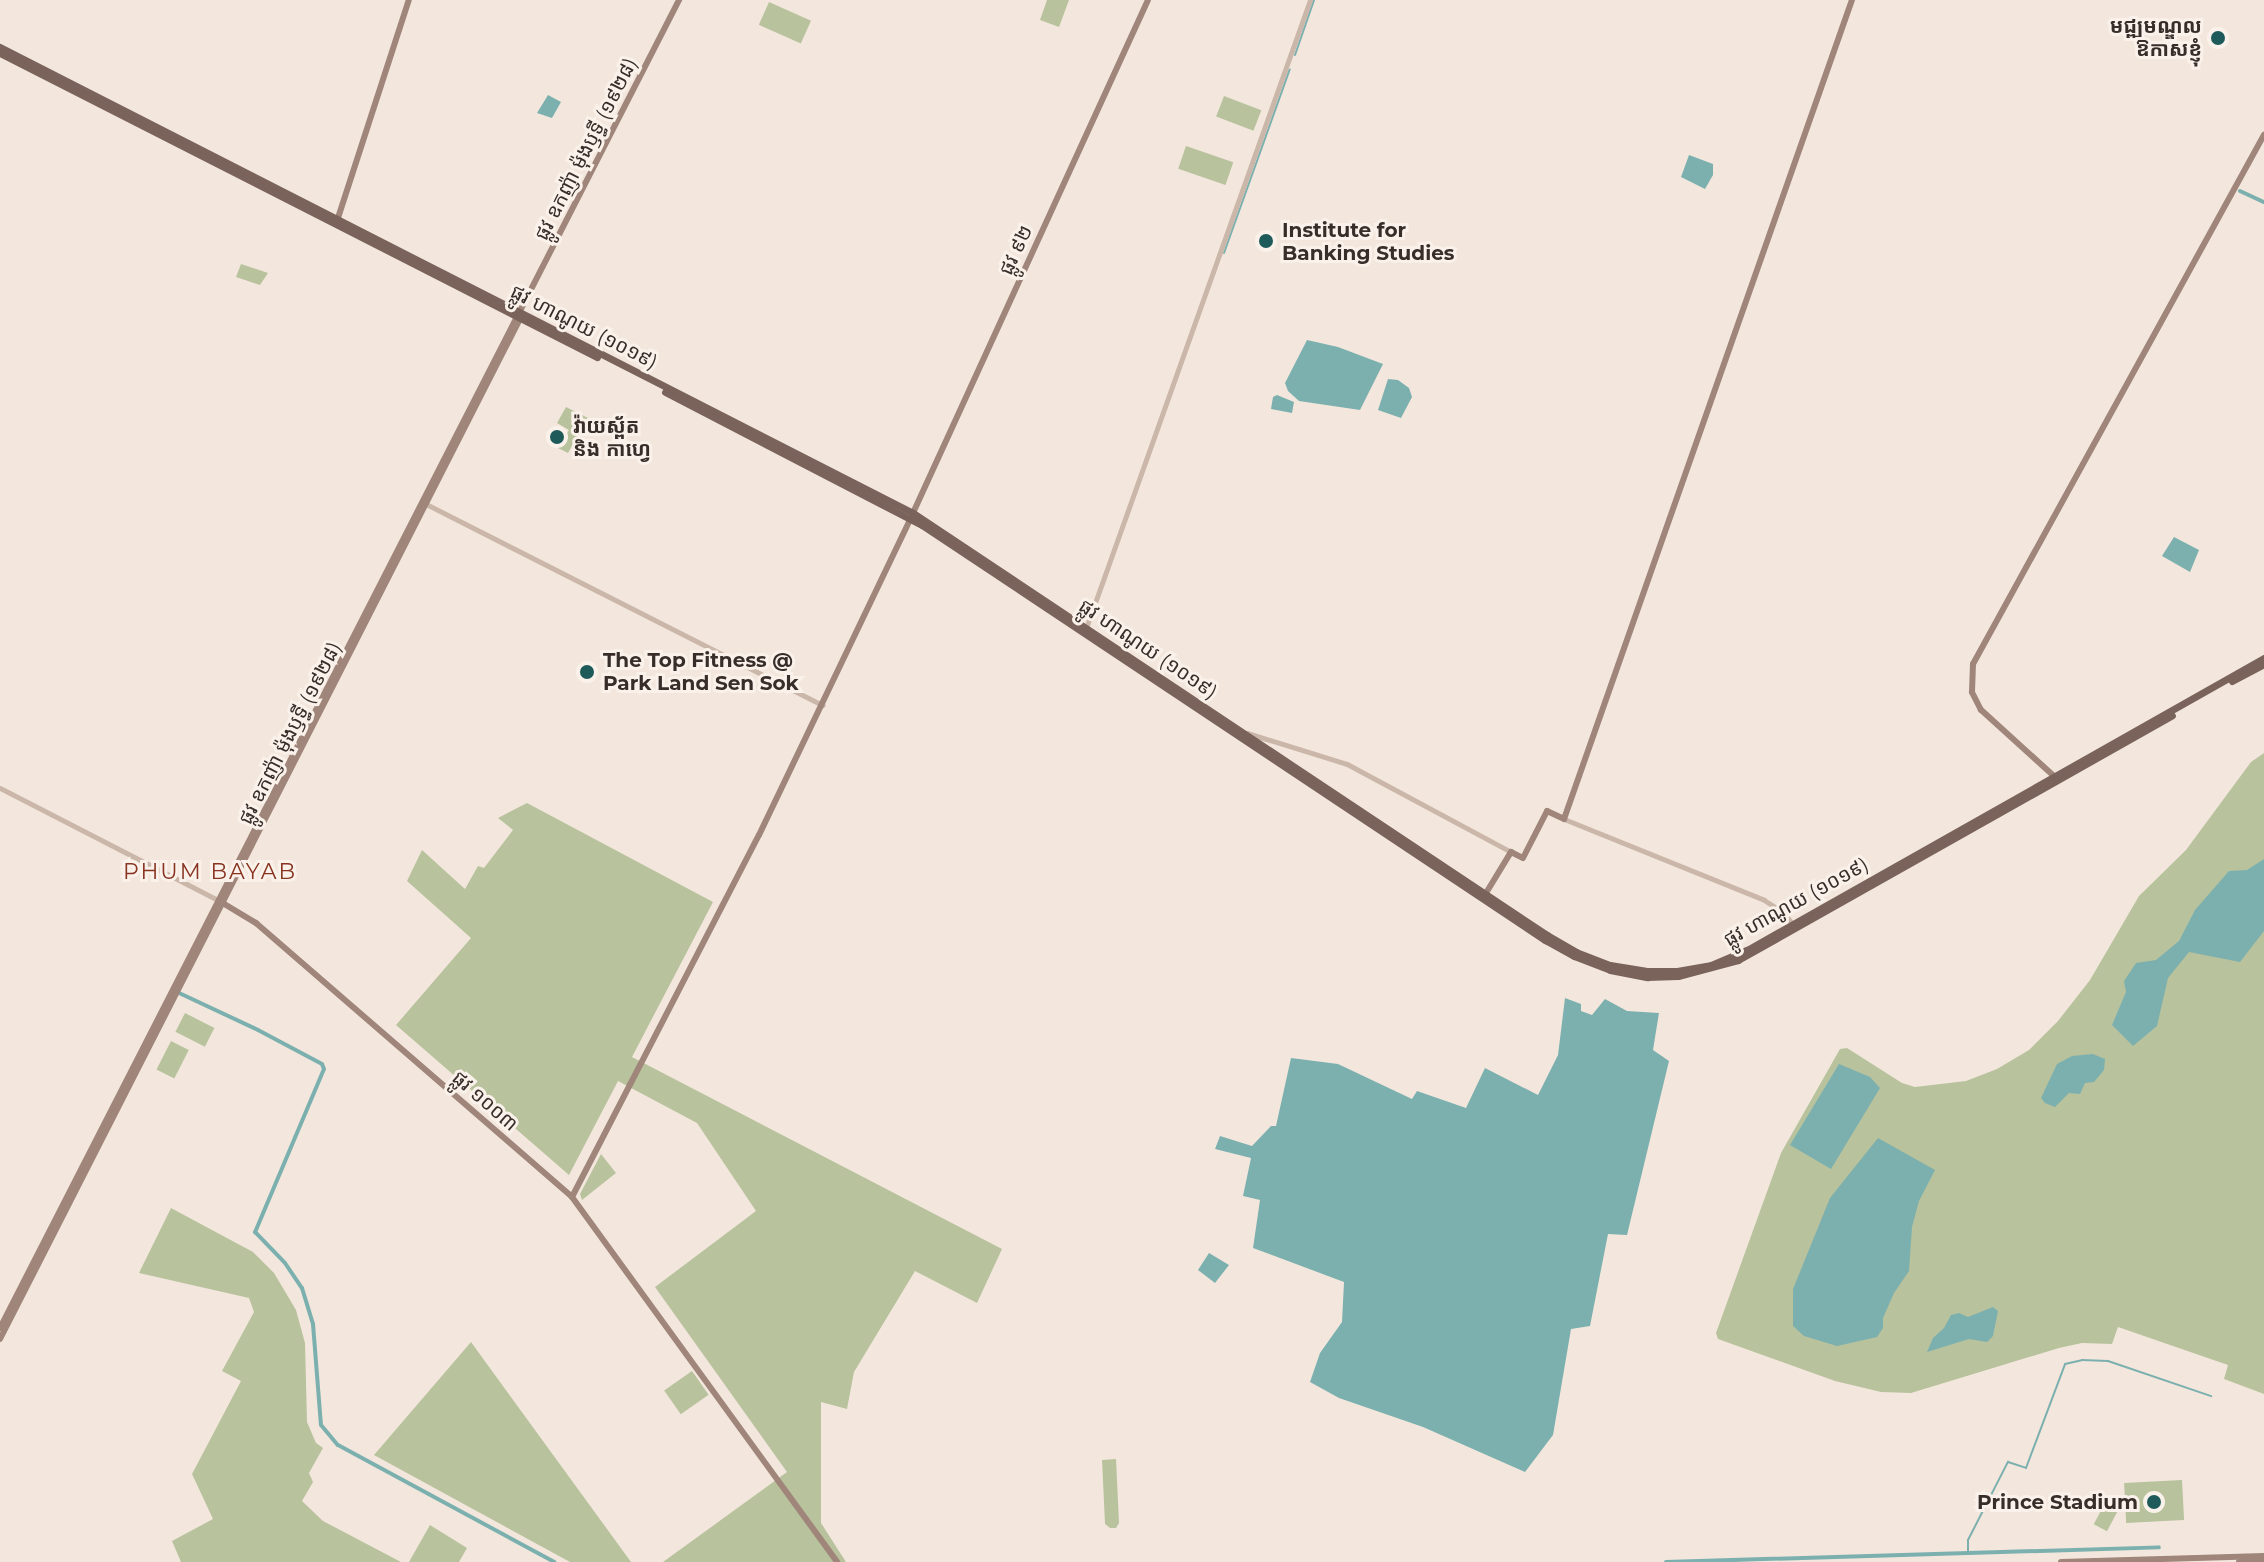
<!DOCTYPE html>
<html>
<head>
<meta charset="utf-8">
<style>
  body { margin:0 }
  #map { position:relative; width:2264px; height:1562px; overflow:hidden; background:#f3e7dd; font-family:Montserrat,"Noto Sans Khmer",sans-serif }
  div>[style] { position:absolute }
  .green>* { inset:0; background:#b8c29d; transform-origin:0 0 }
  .water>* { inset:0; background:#7cb0af }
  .stream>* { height:2px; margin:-1px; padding:0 1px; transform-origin:1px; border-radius:1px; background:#7cb0af }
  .canal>* { height:4px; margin:-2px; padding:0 2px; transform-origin:2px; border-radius:2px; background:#7cb0af }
  .tertiary>* { height:5px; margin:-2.5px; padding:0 2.5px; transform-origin:2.5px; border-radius:2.5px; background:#cbb7a9 }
  .secondary>* { height:6px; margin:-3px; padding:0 3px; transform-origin:3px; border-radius:3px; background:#9f857a }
  .primary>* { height:7px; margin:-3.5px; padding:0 3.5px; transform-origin:3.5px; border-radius:3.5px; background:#7a635a }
  .dots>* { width:22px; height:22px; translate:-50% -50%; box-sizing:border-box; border:4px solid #faf2ea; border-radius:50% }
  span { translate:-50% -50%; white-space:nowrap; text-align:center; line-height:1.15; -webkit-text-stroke:6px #faf2ea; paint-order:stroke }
  .poi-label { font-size:20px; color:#382d29; font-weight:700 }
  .right { translate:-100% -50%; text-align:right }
  .left { translate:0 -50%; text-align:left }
  .street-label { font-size:20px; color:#382d29 }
  .neighbourhood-label { font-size:22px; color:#883421; letter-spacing:2px }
</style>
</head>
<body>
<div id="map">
  <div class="green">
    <i style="clip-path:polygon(1047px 0,1069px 0,1059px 27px,1040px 20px)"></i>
    <i style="left:769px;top:2px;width:46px;height:25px;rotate:24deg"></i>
    <i style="left:1224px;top:96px;width:40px;height:22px;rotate:21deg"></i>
    <i style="left:1186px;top:146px;width:50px;height:24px;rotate:19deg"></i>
    <i style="clip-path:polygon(241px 264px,268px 273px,260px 285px,236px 277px)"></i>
    <i style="clip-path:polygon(566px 407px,588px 418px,568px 453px,558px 448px,569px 430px,557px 423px)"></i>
    <i style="clip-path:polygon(2264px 753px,2264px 1394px,2224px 1379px,2228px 1365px,2118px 1327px,2112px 1344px,2082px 1343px,2059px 1348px,1911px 1393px,1881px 1392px,1835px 1381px,1718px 1339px,1716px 1333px,1781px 1153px,1840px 1049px,1847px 1048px,1902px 1083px,1915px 1087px,1966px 1081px,1997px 1069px,2029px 1050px,2058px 1021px,2090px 980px,2139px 896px,2186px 850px,2251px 762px)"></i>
    <i style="clip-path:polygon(527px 803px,713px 902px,632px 1057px,1002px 1249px,977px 1303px,915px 1271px,854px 1372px,847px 1409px,821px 1402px,821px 1523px,846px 1562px,663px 1562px,787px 1472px,655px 1287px,756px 1211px,697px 1123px,618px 1081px,569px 1175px,396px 1025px,471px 938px,407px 881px,422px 850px,465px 889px,478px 866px,484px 868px,513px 830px,498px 818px)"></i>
    <i style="left:185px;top:1013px;width:33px;height:21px;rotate:27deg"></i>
    <i style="left:171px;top:1041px;width:20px;height:32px;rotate:27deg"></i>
    <i style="clip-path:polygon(601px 1154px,616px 1173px,582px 1200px,580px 1194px)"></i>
    <i style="clip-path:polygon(171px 1208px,253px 1252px,274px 1273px,296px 1310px,305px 1343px,307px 1422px,316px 1443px,323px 1448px,309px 1473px,313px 1482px,302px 1501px,323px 1521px,401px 1562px,181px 1562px,172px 1541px,213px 1519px,192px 1474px,241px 1381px,222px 1371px,254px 1312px,249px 1298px,139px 1273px)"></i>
    <i style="clip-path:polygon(471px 1342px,631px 1562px,570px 1562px,374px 1455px)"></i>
    <i style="left:692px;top:1371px;width:29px;height:34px;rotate:55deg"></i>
    <i style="clip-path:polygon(1116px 1459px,1119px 1523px,1116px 1528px,1110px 1528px,1105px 1524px,1102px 1460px)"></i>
    <i style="left:2182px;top:1480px;width:40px;height:58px;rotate:87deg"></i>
    <i style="left:2105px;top:1503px;width:15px;height:24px;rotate:28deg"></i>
    <i style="clip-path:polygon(430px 1525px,467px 1548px,459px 1562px,409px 1562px)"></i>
  </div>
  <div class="water">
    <i style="clip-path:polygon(548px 95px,561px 102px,552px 118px,537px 113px)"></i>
    <i style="clip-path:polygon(1689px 155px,1713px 164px,1713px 175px,1705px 189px,1681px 177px)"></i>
    <i style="clip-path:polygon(1307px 340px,1338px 347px,1383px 364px,1360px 410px,1299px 401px,1288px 391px,1285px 383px)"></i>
    <i style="clip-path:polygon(1388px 379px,1398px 380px,1409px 388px,1412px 397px,1401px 418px,1378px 410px)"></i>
    <i style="clip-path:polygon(1277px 395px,1294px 402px,1292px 413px,1271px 409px,1273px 397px)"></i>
    <i style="clip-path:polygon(2174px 537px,2199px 550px,2190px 572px,2162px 556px)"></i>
    <i style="clip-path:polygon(2264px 859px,2264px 931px,2240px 962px,2189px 952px,2168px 978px,2157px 1026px,2133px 1046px,2112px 1025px,2126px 992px,2124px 981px,2136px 963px,2156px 960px,2179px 941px,2195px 910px,2229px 871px,2247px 870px)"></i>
    <i style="clip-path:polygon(1565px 998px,1581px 1004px,1581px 1011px,1592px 1015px,1605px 999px,1627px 1011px,1659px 1013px,1653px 1050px,1669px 1061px,1627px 1235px,1608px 1234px,1590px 1326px,1571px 1329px,1553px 1435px,1525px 1472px,1423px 1427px,1339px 1398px,1310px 1382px,1320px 1353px,1342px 1322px,1344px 1282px,1253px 1248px,1260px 1200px,1243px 1196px,1251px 1158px,1215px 1149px,1220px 1136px,1252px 1146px,1271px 1126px,1276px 1126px,1291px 1058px,1338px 1064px,1412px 1099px,1417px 1091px,1466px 1108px,1485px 1068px,1538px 1095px,1558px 1055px)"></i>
    <i style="clip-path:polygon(2093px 1054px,2105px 1059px,2104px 1070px,2094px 1082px,2085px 1083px,2080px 1094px,2069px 1093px,2055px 1107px,2045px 1103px,2041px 1098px,2057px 1064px,2072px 1056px)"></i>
    <i style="clip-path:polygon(1839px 1064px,1870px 1077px,1880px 1088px,1831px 1169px,1790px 1145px)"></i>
    <i style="clip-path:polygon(1878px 1138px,1935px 1170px,1919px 1201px,1912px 1227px,1909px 1271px,1894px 1293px,1883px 1318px,1883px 1328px,1877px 1337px,1837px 1346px,1804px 1336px,1793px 1326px,1793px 1289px,1830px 1198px)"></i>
    <i style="clip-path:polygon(1209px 1253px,1229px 1265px,1215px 1283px,1198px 1270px)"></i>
    <i style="clip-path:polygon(1993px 1307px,1998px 1311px,1993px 1336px,1987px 1342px,1969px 1339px,1927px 1352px,1933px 1338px,1944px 1328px,1951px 1315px,1959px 1313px,1968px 1317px)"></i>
  </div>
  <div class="stream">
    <i style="left:1295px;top:55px;width:58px;rotate:-70.9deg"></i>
    <i style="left:1224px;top:253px;width:195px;rotate:-70.3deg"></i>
    <i style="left:1968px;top:1553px;width:13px;rotate:-90deg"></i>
    <i style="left:1968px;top:1540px;width:88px;rotate:-62.9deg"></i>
    <i style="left:2008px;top:1462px;width:19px;rotate:18deg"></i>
    <i style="left:2026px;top:1468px;width:111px;rotate:-69.4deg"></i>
    <i style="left:2065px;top:1364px;width:17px;rotate:-13deg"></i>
    <i style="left:2082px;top:1360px;width:26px;rotate:2deg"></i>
    <i style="left:2108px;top:1361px;width:109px;rotate:18.8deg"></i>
  </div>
  <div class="canal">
    <i style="left:2240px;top:191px;width:26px;rotate:25deg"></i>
    <i style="left:177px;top:992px;width:89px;rotate:25.1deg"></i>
    <i style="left:258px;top:1030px;width:72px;rotate:28deg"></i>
    <i style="left:322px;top:1064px;width:5px;rotate:68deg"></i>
    <i style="left:324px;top:1069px;width:177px;rotate:112.9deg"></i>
    <i style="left:255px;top:1232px;width:43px;rotate:45.9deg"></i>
    <i style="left:285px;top:1263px;width:30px;rotate:56deg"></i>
    <i style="left:302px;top:1288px;width:38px;rotate:73deg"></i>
    <i style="left:313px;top:1324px;width:101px;rotate:85.5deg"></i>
    <i style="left:321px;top:1425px;width:26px;rotate:50deg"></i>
    <i style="left:338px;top:1445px;width:246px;rotate:28.4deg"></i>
    <i style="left:1666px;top:1562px;width:493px;rotate:-1.7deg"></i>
  </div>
  <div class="tertiary">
    <i style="left:424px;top:503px;width:447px;rotate:26.9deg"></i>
    <i style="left:1086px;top:628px;width:667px;rotate:-70.37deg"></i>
    <i style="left:1247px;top:733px;width:105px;rotate:17.2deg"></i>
    <i style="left:1347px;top:764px;width:186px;rotate:28.2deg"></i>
    <i style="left:0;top:788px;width:247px;rotate:27.2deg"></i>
    <i style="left:1564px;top:819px;width:216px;rotate:22deg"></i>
    <i style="left:1764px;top:900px;width:24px;rotate:33deg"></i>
    <i style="left:1784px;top:913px;width:15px;rotate:53deg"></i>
  </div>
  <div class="secondary">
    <i style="left:337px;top:221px;width:232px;rotate:-72deg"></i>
    <i style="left:913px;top:513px;width:564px;rotate:-65.39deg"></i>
    <i style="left:2055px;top:777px;width:100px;rotate:-137.8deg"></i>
    <i style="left:1981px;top:710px;width:20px;rotate:-117deg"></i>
    <i style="left:1972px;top:692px;width:28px;rotate:-88deg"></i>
    <i style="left:1973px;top:664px;width:604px;rotate:-61.19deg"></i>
    <i style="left:1483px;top:898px;width:54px;rotate:-58.7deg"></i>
    <i style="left:1511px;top:852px;width:13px;rotate:27deg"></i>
    <i style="left:1523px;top:858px;width:53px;rotate:-62.9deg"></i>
    <i style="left:1547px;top:811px;width:19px;rotate:25deg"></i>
    <i style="left:1564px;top:819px;width:868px;rotate:-70.63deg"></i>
    <i style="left:221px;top:902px;width:41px;rotate:31deg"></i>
    <i style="left:256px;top:923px;width:418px;rotate:40.9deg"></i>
    <i style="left:572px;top:1197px;width:451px;rotate:54deg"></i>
    <i style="left:572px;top:1197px;width:407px;rotate:-62.7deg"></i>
    <i style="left:759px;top:835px;width:352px;rotate:-64.4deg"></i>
    <i style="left:0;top:1328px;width:1492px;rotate:-62.92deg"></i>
    <i style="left:0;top:1339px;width:1147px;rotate:-62.99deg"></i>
    <i style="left:2061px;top:1562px;width:203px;rotate:-1.7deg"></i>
    <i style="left:2239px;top:1562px;width:25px;rotate:-2deg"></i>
  </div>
  <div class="primary">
    <i style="left:0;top:47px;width:1025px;rotate:27.04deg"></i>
    <i style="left:913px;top:513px;width:762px;rotate:33.65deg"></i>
    <i style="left:1547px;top:935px;width:34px;rotate:30deg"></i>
    <i style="left:1576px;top:952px;width:36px;rotate:21deg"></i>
    <i style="left:1610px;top:965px;width:36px;rotate:9deg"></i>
    <i style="left:1646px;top:971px;width:31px"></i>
    <i style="left:1677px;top:971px;width:35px;rotate:-10deg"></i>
    <i style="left:1711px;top:965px;width:39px;rotate:-23deg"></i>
    <i style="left:1747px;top:950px;width:594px;rotate:-29.46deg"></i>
    <i style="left:0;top:53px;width:670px;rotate:26.99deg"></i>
    <i style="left:665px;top:392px;width:289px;rotate:27.4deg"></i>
    <i style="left:922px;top:525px;width:749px;rotate:33.67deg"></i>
    <i style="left:1545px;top:940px;width:33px;rotate:29deg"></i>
    <i style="left:1574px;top:956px;width:39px;rotate:21deg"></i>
    <i style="left:1610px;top:970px;width:38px;rotate:11deg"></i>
    <i style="left:1647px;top:977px;width:31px;rotate:-2deg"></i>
    <i style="left:1678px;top:976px;width:62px;rotate:-14.9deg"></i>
    <i style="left:1738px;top:960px;width:498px;rotate:-29.4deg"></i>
    <i style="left:2232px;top:681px;width:36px;rotate:-28deg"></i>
  </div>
  <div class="dots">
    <i style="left:2218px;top:38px;background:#1e5a5a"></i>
    <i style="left:1266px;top:241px;background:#1e5a5a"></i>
    <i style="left:557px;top:437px;background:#1e5a5a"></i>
    <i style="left:587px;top:672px;background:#1e5a5a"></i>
    <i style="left:2154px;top:1502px;background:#1e5a5a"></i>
  </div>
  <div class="poi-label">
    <span class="right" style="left:2202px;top:38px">មជ្ឍមណ្ឌល<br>ឱកាសខ្ញុំ</span>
    <span class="left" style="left:1282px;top:242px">Institute for<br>Banking Studies</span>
    <span class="left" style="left:573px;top:438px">វ៉ាយស្ព័ត<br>និង កាហ្វេ</span>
    <span class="left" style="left:603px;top:672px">The Top Fitness @<br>Park Land Sen Sok</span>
    <span class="right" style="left:2138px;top:1502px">Prince Stadium</span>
  </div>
  <div class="street-label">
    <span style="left:586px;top:149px;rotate:-63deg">ផ្លូវ ឧកញ៉ា ម៉ុងឫទ្ធី (១៩២៨)</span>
    <span style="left:1016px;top:250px;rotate:-65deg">ផ្លូវ ៩២</span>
    <span style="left:584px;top:327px;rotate:27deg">ផ្លូវ ហាណូយ (១០១៩)</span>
    <span style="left:1148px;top:649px;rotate:34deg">ផ្លូវ ហាណូយ (១០១៩)</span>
    <span style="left:290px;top:733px;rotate:-63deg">ផ្លូវ ឧកញ៉ា ម៉ុងឫទ្ធី (១៩២៨)</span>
    <span style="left:1796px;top:902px;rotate:-29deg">ផ្លូវ ហាណូយ (១០១៩)</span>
    <span style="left:485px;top:1101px;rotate:41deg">ផ្លូវ ១០០៣</span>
  </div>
  <div class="neighbourhood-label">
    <span style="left:210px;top:872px">PHUM BAYAB</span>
  </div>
</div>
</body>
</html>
